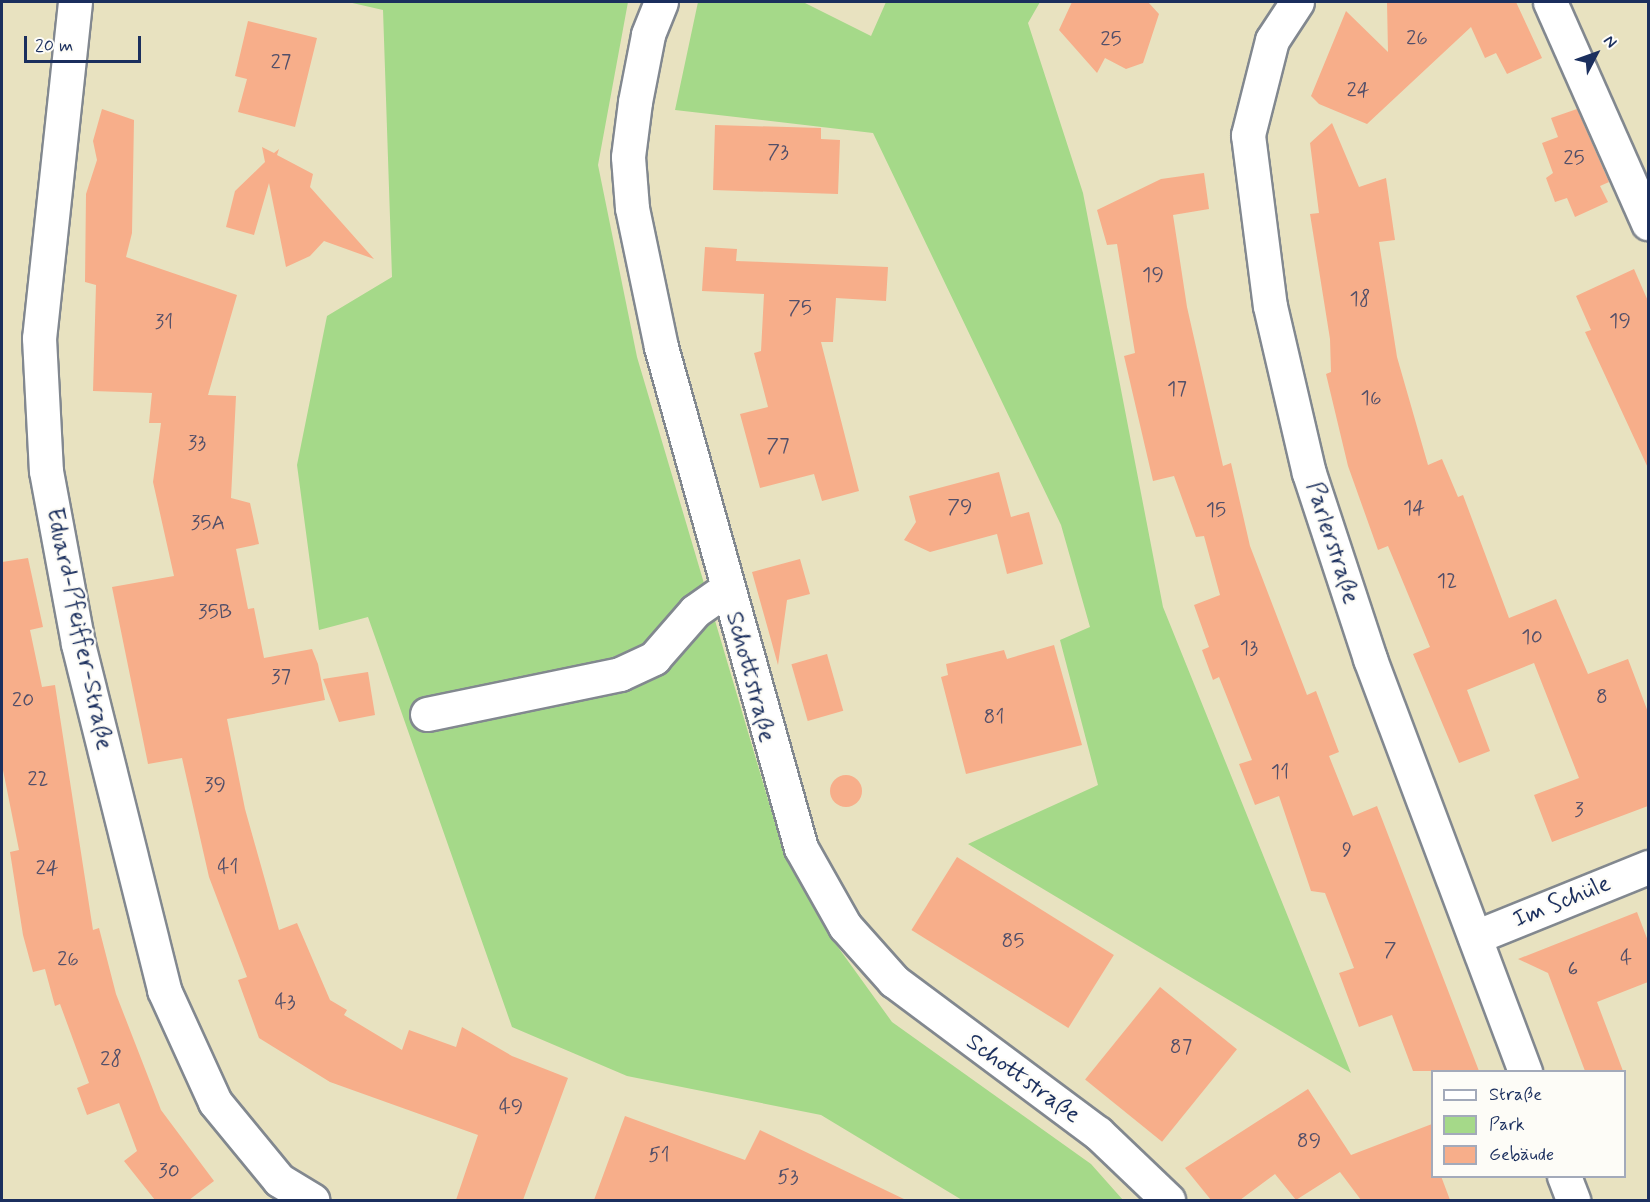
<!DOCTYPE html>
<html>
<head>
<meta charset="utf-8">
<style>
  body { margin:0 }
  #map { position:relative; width:1650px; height:1202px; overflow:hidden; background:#e8e2c0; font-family:Mynerve,sans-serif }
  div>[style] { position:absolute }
  .green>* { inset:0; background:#a5d989 }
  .building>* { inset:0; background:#f7ae8a; transform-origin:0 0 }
  .round { border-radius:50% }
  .roads { filter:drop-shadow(2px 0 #82888f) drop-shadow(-2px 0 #82888f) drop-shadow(0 2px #82888f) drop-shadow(0 -2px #82888f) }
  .minor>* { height:33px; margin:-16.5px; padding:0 16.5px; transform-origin:16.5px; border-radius:16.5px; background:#fff }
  span { translate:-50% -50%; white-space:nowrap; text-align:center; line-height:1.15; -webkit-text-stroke:4.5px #fdfcf7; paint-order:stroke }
  .number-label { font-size:21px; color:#524f69 }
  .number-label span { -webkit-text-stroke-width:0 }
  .street-label { font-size:24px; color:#1b2f5e }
  .frame { position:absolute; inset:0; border:3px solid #1b2f5e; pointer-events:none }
  .legend { position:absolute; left:1431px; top:1070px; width:195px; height:108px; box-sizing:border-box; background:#fdfcf7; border:2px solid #a3aaba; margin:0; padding:8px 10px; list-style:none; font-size:18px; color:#1b2f5e }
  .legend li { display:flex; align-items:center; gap:12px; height:30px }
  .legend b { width:30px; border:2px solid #a3aaba }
  .north { position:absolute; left:1566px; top:24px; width:60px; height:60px; -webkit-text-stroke:4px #fdfcf7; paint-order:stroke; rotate:49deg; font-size:16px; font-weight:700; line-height:24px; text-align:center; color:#1b2f5e }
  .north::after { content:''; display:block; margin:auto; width:21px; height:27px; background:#1b2f5e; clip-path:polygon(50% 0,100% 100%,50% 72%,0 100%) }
  .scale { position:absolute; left:24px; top:36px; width:117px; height:27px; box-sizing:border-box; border:3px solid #1b2f5e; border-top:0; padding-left:8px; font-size:18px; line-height:21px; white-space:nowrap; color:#1b2f5e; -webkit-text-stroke:4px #fdfcf7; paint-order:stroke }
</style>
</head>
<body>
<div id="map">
  <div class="green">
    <i style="clip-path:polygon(348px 2px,628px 2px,598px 165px,637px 357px,785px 857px,835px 943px,892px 1022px,1091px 1164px,1123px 1200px,962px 1200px,821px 1115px,627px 1076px,512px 1027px,368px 617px,319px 630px,297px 465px,327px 316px,392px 277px,383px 10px)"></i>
    <i style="clip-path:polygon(698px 2px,803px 2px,871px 36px,886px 2px,1040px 2px,1028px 23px,1083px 193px,1163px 607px,1351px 1073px,968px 844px,1098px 785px,1060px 640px,1090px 627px,1061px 525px,873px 133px,675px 110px)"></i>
  </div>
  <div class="building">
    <i style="clip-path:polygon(1072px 2px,1148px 2px,1159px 14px,1143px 63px,1126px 69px,1105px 58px,1097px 73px,1059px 30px)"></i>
    <i style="clip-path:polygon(1387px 2px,1516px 2px,1542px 58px,1507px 74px,1496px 53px,1485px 58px,1471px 27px,1367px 124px,1319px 104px,1311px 96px,1346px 11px,1388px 52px)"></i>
    <i style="clip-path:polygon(248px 21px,317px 38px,295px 127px,238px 112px,247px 79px,235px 76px)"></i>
    <i style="clip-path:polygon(102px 109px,134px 120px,132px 233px,126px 257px,237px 295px,208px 395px,236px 396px,231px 498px,250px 503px,259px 544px,236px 549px,248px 609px,254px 608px,264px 658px,312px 649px,318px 664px,325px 700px,227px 719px,245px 809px,279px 930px,297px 923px,330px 1000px,347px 1010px,344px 1015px,402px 1050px,409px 1030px,456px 1047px,462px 1027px,512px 1056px,568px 1078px,523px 1200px,456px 1200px,478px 1135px,330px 1082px,259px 1038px,238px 980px,247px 977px,209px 877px,182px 758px,148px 764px,112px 587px,174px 576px,153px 482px,161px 423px,149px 423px,152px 393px,93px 391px,96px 285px,85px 282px,86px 194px,97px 160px,93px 141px)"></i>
    <i style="clip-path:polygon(1577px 109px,1609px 182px,1600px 186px,1608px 202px,1575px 217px,1567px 198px,1555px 202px,1546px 178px,1553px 173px,1542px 143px,1558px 137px,1551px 118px)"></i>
    <i style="clip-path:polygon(1332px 123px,1359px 187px,1386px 178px,1395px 240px,1379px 242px,1397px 357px,1428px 465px,1442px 459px,1458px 497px,1463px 495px,1509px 618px,1556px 599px,1588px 674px,1628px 659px,1648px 712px,1648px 806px,1552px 842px,1534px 795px,1579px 778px,1534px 663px,1467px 690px,1490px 751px,1459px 763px,1413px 654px,1430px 647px,1388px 546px,1378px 550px,1348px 466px,1326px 374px,1331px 372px,1330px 339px,1310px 214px,1319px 213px,1310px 143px)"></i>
    <i style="clip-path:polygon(715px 125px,821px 128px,821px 139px,840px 140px,838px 194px,713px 190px)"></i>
    <i style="clip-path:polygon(262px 147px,274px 153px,279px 149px,277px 155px,313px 174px,310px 187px,374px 259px,324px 241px,310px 256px,286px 267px,269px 183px,254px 235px,226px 227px,235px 191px,265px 162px)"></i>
    <i style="clip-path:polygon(1204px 173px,1209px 209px,1173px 215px,1187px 307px,1223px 466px,1231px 463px,1250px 546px,1307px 695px,1316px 691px,1339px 752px,1329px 756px,1353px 816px,1377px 806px,1479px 1071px,1413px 1071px,1392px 1015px,1359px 1027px,1339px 973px,1354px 968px,1325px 893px,1311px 891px,1279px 796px,1255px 805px,1239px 764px,1252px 760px,1219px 677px,1213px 680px,1202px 650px,1209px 647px,1194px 605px,1220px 595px,1204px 536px,1196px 537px,1174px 476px,1153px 481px,1124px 356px,1135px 353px,1117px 244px,1107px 245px,1097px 210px,1161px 179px)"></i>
    <i style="clip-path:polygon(705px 247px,737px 249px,736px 261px,888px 267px,886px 301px,836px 298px,833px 342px,821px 342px,859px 491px,822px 501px,814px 474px,760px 488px,740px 414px,768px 407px,754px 353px,761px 351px,764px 294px,702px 291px)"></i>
    <i style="clip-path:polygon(1634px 269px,1648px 301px,1648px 468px,1585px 332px,1591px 330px,1576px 296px)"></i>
    <i style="clip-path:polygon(999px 472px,1011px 517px,1029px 512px,1043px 564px,1007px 574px,997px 534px,930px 552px,904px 540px,916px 522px,909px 496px)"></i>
    <i style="clip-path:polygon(28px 558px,43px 627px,30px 630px,42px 687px,55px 685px,93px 930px,99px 928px,116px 994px,161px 1110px,214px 1181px,189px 1200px,155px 1200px,124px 1161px,137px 1151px,119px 1103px,87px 1115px,77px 1088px,89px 1083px,60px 1004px,55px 1006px,45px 969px,33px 972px,23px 935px,10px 852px,19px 850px,2px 765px,2px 562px)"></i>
    <i style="clip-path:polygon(800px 559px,810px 594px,787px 600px,778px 665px,752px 572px)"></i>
    <i style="clip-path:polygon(1054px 645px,1082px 745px,966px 774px,941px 677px,948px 675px,946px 664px,1004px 650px,1007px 659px)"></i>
    <i style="left:827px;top:654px;width:59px;height:37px;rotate:74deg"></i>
    <i style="clip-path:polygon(368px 672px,375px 715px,339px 722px,323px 679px)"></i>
    <i class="round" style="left:830px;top:775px;width:32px;height:32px"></i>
    <i style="left:957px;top:857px;width:185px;height:86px;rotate:32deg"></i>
    <i style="clip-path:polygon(1637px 912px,1648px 941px,1648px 982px,1597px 1002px,1623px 1071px,1585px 1071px,1548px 973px,1518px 959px)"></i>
    <i style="left:1160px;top:987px;width:99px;height:119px;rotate:39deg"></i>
    <i style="clip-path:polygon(1308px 1089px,1351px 1155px,1432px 1124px,1432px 1176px,1441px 1176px,1450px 1200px,1361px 1200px,1340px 1172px,1296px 1200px,1275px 1174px,1240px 1200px,1211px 1200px,1185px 1168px)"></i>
    <i style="clip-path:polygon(625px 1116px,745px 1160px,760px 1130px,906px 1200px,594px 1200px)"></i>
  </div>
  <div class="roads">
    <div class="minor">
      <i style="left:75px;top:2px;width:338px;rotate:96.1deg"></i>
      <i style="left:39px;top:338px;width:133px;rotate:87deg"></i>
      <i style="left:46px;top:471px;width:176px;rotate:79.5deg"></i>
      <i style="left:78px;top:644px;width:357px;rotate:76deg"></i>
      <i style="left:164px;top:990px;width:123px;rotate:65.5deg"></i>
      <i style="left:215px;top:1102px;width:101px;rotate:50.6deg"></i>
      <i style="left:279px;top:1180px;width:39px;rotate:31deg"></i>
      <i style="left:661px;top:2px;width:35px;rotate:112deg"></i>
      <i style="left:648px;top:35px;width:68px;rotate:101deg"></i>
      <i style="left:635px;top:102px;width:55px;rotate:97.3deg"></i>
      <i style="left:628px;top:157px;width:51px;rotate:85.5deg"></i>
      <i style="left:632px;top:208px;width:142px;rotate:78.2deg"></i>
      <i style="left:661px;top:347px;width:520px;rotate:74.39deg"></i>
      <i style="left:801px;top:848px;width:90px;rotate:60.6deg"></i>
      <i style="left:845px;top:926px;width:74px;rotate:48.3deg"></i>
      <i style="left:894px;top:981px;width:254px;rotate:36.7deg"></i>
      <i style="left:1098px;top:1133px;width:97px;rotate:43.7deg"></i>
      <i style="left:1297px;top:2px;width:45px;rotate:123.3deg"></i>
      <i style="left:1272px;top:40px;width:98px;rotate:104.2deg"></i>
      <i style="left:1248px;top:135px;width:172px;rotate:82.7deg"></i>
      <i style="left:1270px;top:306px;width:171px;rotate:76.9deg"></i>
      <i style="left:1309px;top:473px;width:196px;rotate:71.8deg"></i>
      <i style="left:1370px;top:659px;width:441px;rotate:69.4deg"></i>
      <i style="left:1550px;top:2px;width:242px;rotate:66.1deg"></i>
      <i style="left:427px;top:714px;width:197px;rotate:-11.7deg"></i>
      <i style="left:620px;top:674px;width:38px;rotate:-25deg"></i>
      <i style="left:654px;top:658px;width:62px;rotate:-48.9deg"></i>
      <i style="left:695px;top:611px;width:39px;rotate:-35deg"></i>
      <i style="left:1475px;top:937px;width:187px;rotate:-22deg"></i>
      <i style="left:1564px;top:1176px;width:26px;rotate:69deg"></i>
    </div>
  </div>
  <div class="number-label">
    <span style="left:1417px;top:38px">26</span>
    <span style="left:1111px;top:39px">25</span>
    <span style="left:281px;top:62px">27</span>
    <span style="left:1358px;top:90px">24</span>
    <span style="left:778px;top:152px">73</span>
    <span style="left:1574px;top:158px">25</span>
    <span style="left:1153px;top:275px">19</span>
    <span style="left:1360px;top:299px">18</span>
    <span style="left:800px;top:308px">75</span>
    <span style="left:1620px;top:321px">19</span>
    <span style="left:164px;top:322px">31</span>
    <span style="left:1177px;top:389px">17</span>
    <span style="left:1371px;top:398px">16</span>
    <span style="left:197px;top:443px">33</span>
    <span style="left:778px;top:446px">77</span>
    <span style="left:960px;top:507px">79</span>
    <span style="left:1414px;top:508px">14</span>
    <span style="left:1216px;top:510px">15</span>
    <span style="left:208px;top:523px">35A</span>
    <span style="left:1447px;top:581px">12</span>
    <span style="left:215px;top:612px">35B</span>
    <span style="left:1532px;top:637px">10</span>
    <span style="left:1249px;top:648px">13</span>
    <span style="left:281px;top:677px">37</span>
    <span style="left:1602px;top:697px">8</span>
    <span style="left:23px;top:700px">20</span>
    <span style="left:994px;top:717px">81</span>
    <span style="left:1280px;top:772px">11</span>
    <span style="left:38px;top:779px">22</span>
    <span style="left:215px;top:785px">39</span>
    <span style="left:1579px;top:810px">3</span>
    <span style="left:1347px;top:850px">9</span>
    <span style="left:228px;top:867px">41</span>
    <span style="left:47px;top:868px">24</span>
    <span style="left:1013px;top:941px">85</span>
    <span style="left:1390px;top:950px">7</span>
    <span style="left:1626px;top:958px">4</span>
    <span style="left:68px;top:959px">26</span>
    <span style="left:1573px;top:969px">6</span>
    <span style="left:285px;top:1002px">43</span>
    <span style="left:1181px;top:1047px">87</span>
    <span style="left:111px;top:1059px">28</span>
    <span style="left:511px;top:1107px">49</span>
    <span style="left:1309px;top:1141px">89</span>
    <span style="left:659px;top:1155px">51</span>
    <span style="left:169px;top:1171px">30</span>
    <span style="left:788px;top:1177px">53</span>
  </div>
  <div class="street-label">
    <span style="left:1332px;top:543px;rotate:72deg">Parlerstraße</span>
    <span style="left:79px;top:629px;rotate:78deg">Eduard-Pfeiffer-Straße</span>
    <span style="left:750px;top:677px;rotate:75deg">Schottstraße</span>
    <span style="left:1562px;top:902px;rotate:-22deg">Im Schüle</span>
    <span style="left:1023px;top:1079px;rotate:36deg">Schottstraße</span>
  </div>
  <div class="frame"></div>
  <ul class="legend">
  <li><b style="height:8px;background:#fff"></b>Straße</li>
  <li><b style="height:16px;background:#a5d989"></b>Park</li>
  <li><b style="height:16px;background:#f7ae8a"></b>Gebäude</li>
  </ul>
  <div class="north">N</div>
  <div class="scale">20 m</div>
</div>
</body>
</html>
